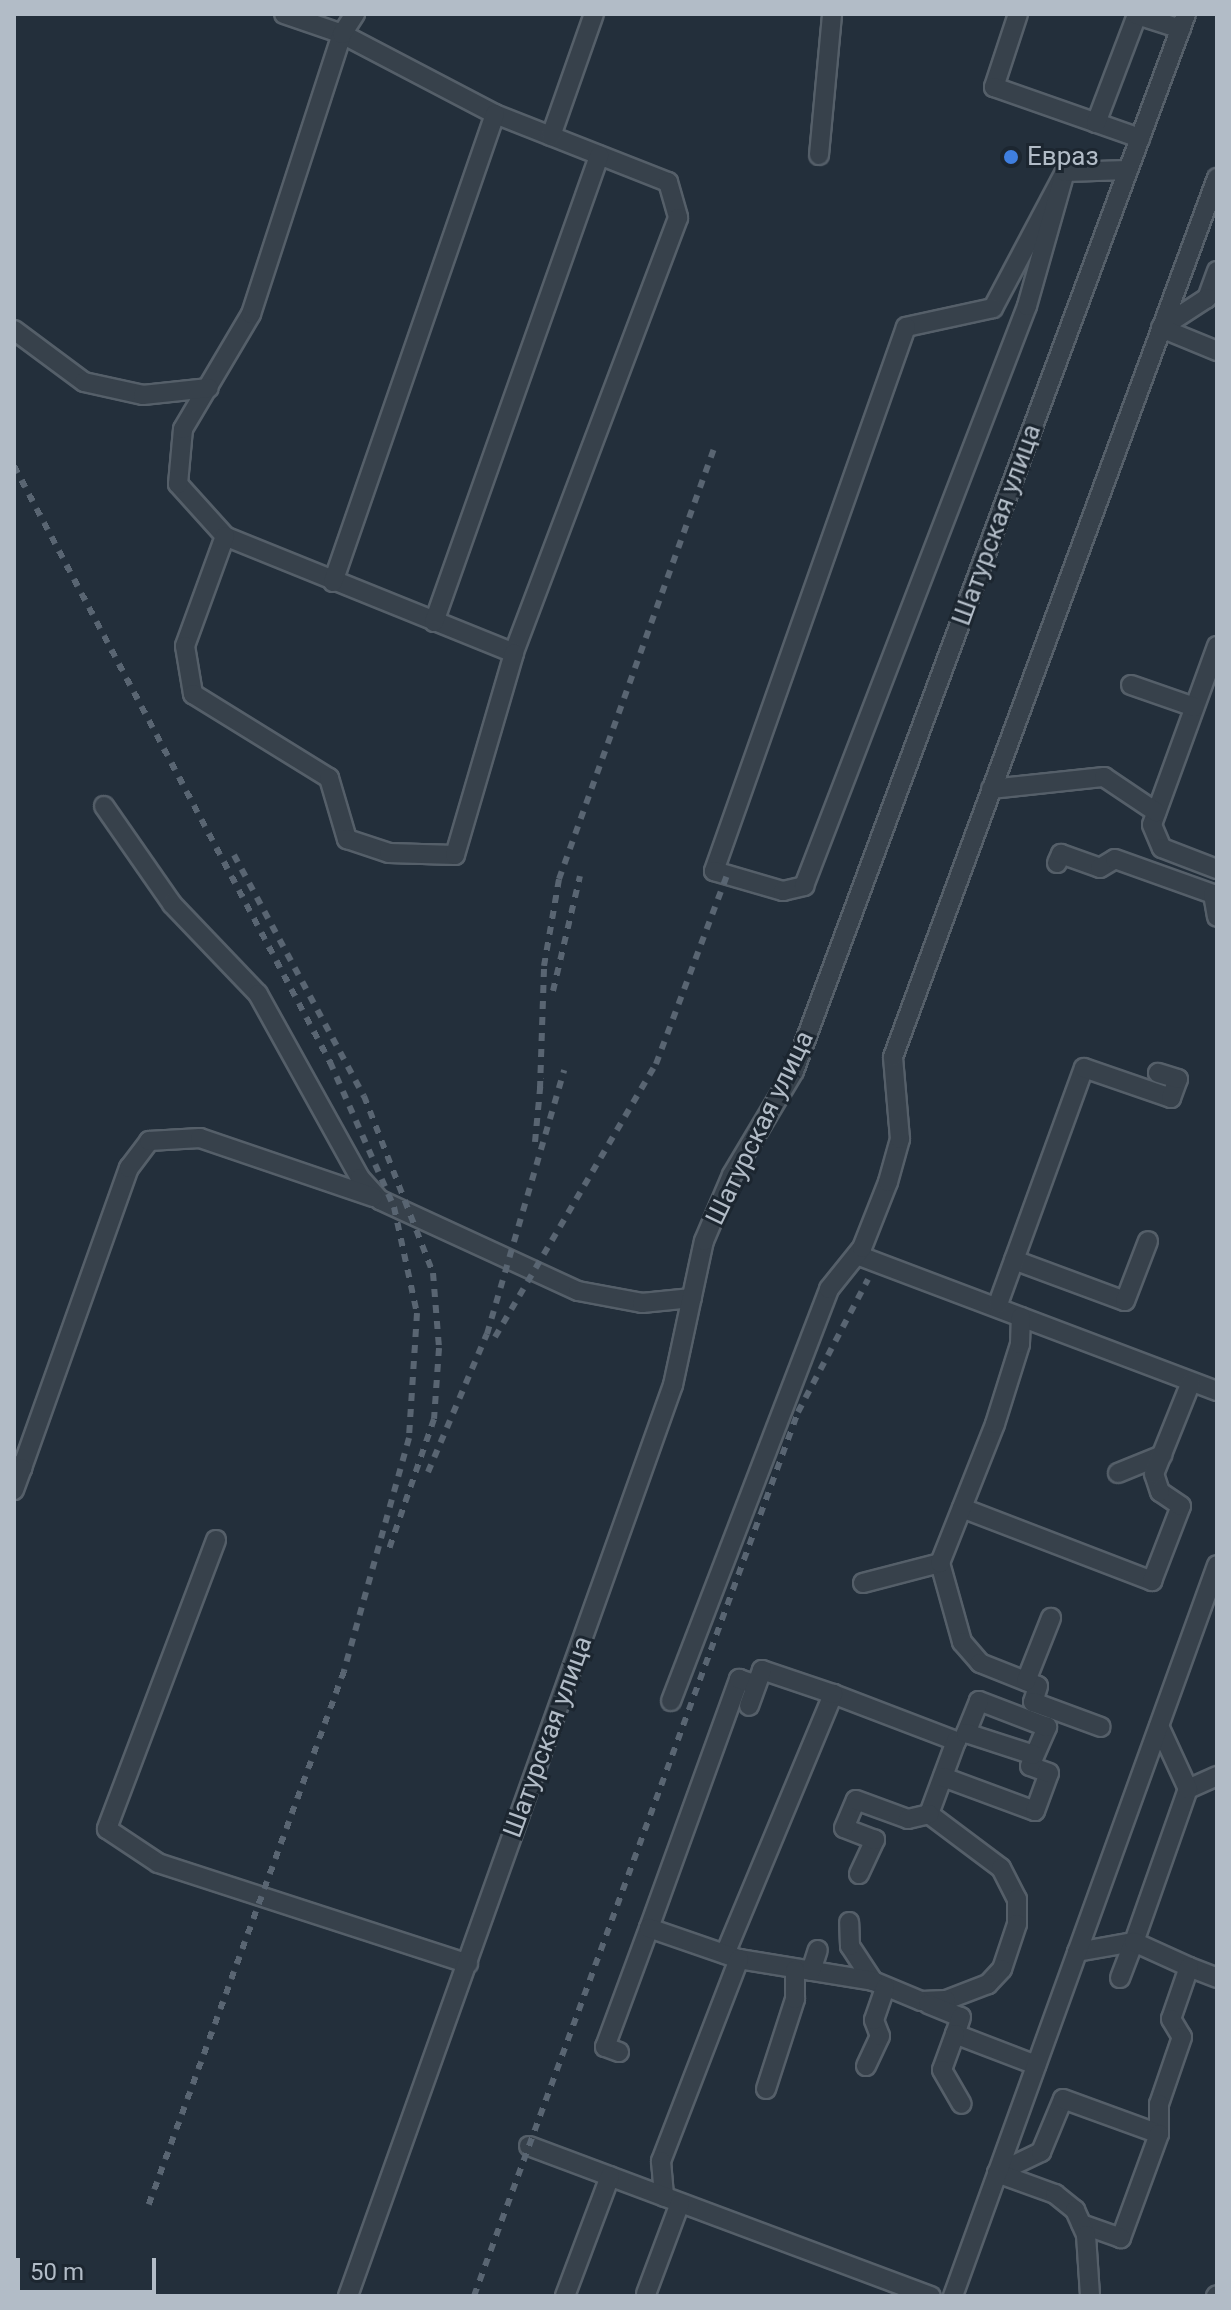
<!DOCTYPE html>
<html>
<head>
<meta charset="utf-8">
<style>
  body { margin:0 }
  #map { position:relative; width:1231px; height:2310px; overflow:hidden; background:#232f3b; font-family:Roboto,sans-serif }
  div>[style] { position:absolute }
  .roads { filter:drop-shadow(2px 0 #555f69) drop-shadow(-2px 0 #555f69) drop-shadow(0 2px #555f69) drop-shadow(0 -2px #555f69) }
  .minor>* { height:18px; margin:-9px; padding:0 9px; transform-origin:9px; border-radius:9px; background:#37414b }
  .rail>* { height:6px; margin-top:-3px; transform-origin:0; background:repeating-linear-gradient(90deg,#596572 0 8px,transparent 0 16px) }
  .dots>* { width:22px; height:22px; translate:-50% -50%; box-sizing:border-box; border:4px solid #1c2630; border-radius:50% }
  span { translate:-50% -50%; white-space:nowrap; text-align:center; line-height:1.15; -webkit-text-stroke:6px #1c2630; paint-order:stroke }
  .poi-label { font-size:26px; color:#b2bcc7 }
  .left { translate:0 -50%; text-align:left }
  .street-label { font-size:26px; color:#b2bcc7 }
  .frame { position:absolute; inset:0; border:16px solid #b2bcc7; pointer-events:none }
  .scale { position:absolute; left:16px; top:2258px; width:140px; height:36px; box-sizing:border-box; border:4px solid #b2bcc7; border-top:0; padding-left:10px; font-size:24px; line-height:28px; white-space:nowrap; color:#b2bcc7; -webkit-text-stroke:6px #1c2630; paint-order:stroke }
</style>
</head>
<body>
<div id="map">
  <div class="roads">
    <div class="minor">
      <i style="left:284px;top:14px;width:61px;rotate:19deg"></i>
      <i style="left:342px;top:34px;width:173px;rotate:27.6deg"></i>
      <i style="left:495px;top:114px;width:186px;rotate:21.5deg"></i>
      <i style="left:668px;top:182px;width:37px;rotate:74deg"></i>
      <i style="left:678px;top:218px;width:465px;rotate:110.7deg"></i>
      <i style="left:514px;top:653px;width:312px;rotate:-158deg"></i>
      <i style="left:225px;top:536px;width:70px;rotate:-132.1deg"></i>
      <i style="left:178px;top:484px;width:55px;rotate:-84.8deg"></i>
      <i style="left:183px;top:429px;width:134px;rotate:-59.4deg"></i>
      <i style="left:251px;top:314px;width:294px;rotate:-72deg"></i>
      <i style="left:342px;top:34px;width:24px;rotate:-57deg"></i>
      <i style="left:1018px;top:14px;width:77px;rotate:108.2deg"></i>
      <i style="left:994px;top:87px;width:155px;rotate:19.3deg"></i>
      <i style="left:1096px;top:123px;width:116px;rotate:-69.2deg"></i>
      <i style="left:1137px;top:15px;width:46px;rotate:17.7deg"></i>
      <i style="left:551px;top:136px;width:129px;rotate:-70.6deg"></i>
      <i style="left:819px;top:155px;width:142px;rotate:-84.7deg"></i>
      <i style="left:1065px;top:172px;width:154px;rotate:117.9deg"></i>
      <i style="left:993px;top:308px;width:89px;rotate:167.7deg"></i>
      <i style="left:906px;top:327px;width:577px;rotate:109.44deg"></i>
      <i style="left:714px;top:871px;width:72px;rotate:16.2deg"></i>
      <i style="left:783px;top:891px;width:22px;rotate:-13deg"></i>
      <i style="left:804px;top:886px;width:621px;rotate:-68.97deg"></i>
      <i style="left:1027px;top:306px;width:139px;rotate:-74.2deg"></i>
      <i style="left:1065px;top:172px;width:63px;rotate:-1.8deg"></i>
      <i style="left:1217px;top:271px;width:29px;rotate:110deg"></i>
      <i style="left:1207px;top:298px;width:55px;rotate:146.9deg"></i>
      <i style="left:1161px;top:328px;width:61px;rotate:22.3deg"></i>
      <i style="left:14px;top:330px;width:87px;rotate:36.6deg"></i>
      <i style="left:84px;top:382px;width:60px;rotate:12.4deg"></i>
      <i style="left:143px;top:395px;width:66px;rotate:-6.1deg"></i>
      <i style="left:225px;top:536px;width:117px;rotate:110deg"></i>
      <i style="left:185px;top:646px;width:49px;rotate:80.5deg"></i>
      <i style="left:193px;top:694px;width:160px;rotate:31.7deg"></i>
      <i style="left:329px;top:778px;width:64px;rotate:73.6deg"></i>
      <i style="left:347px;top:839px;width:44px;rotate:18.4deg"></i>
      <i style="left:389px;top:853px;width:66px;rotate:1.7deg"></i>
      <i style="left:455px;top:855px;width:210px;rotate:-73.7deg"></i>
      <i style="left:333px;top:582px;width:495px;rotate:-70.9deg"></i>
      <i style="left:434px;top:622px;width:495px;rotate:-70.5deg"></i>
      <i style="left:1217px;top:646px;width:190px;rotate:110deg"></i>
      <i style="left:1152px;top:825px;width:25px;rotate:67deg"></i>
      <i style="left:1162px;top:848px;width:59px;rotate:20.9deg"></i>
      <i style="left:1131px;top:685px;width:67px;rotate:19.2deg"></i>
      <i style="left:991px;top:789px;width:114px;rotate:-6.1deg"></i>
      <i style="left:1104px;top:777px;width:63px;rotate:33.9deg"></i>
      <i style="left:104px;top:806px;width:119px;rotate:55.2deg"></i>
      <i style="left:172px;top:904px;width:124px;rotate:46.3deg"></i>
      <i style="left:258px;top:994px;width:210px;rotate:61deg"></i>
      <i style="left:360px;top:1178px;width:30px;rotate:48deg"></i>
      <i style="left:380px;top:1200px;width:218px;rotate:24.7deg"></i>
      <i style="left:578px;top:1291px;width:65px;rotate:10.6deg"></i>
      <i style="left:642px;top:1303px;width:50px;rotate:-5.7deg"></i>
      <i style="left:1057px;top:863px;width:10px;rotate:-66deg"></i>
      <i style="left:1061px;top:854px;width:41px;rotate:19.7deg"></i>
      <i style="left:1100px;top:868px;width:17px;rotate:-31deg"></i>
      <i style="left:1115px;top:859px;width:104px;rotate:19.7deg"></i>
      <i style="left:1213px;top:894px;width:23px;rotate:80deg"></i>
      <i style="left:857px;top:1255px;width:385px;rotate:20.7deg"></i>
      <i style="left:1014px;top:1260px;width:118px;rotate:20.3deg"></i>
      <i style="left:1125px;top:1301px;width:64px;rotate:-69deg"></i>
      <i style="left:998px;top:1304px;width:251px;rotate:-70deg"></i>
      <i style="left:1084px;top:1068px;width:92px;rotate:19deg"></i>
      <i style="left:1171px;top:1098px;width:20px;rotate:-70deg"></i>
      <i style="left:1178px;top:1079px;width:21px;rotate:-163deg"></i>
      <i style="left:14px;top:1465px;width:9px;rotate:21deg"></i>
      <i style="left:22px;top:1468px;width:319px;rotate:-70.4deg"></i>
      <i style="left:129px;top:1168px;width:34px;rotate:-53deg"></i>
      <i style="left:149px;top:1141px;width:51px;rotate:-3.4deg"></i>
      <i style="left:200px;top:1138px;width:183px;rotate:18.8deg"></i>
      <i style="left:1118px;top:1473px;width:48px;rotate:-22.2deg"></i>
      <i style="left:14px;top:1490px;width:23px;rotate:-70deg"></i>
      <i style="left:962px;top:1508px;width:204px;rotate:21deg"></i>
      <i style="left:1152px;top:1581px;width:80px;rotate:-68.9deg"></i>
      <i style="left:1181px;top:1506px;width:25px;rotate:-146deg"></i>
      <i style="left:1160px;top:1492px;width:19px;rotate:-108deg"></i>
      <i style="left:1154px;top:1474px;width:99px;rotate:-68.1deg"></i>
      <i style="left:216px;top:1540px;width:309px;rotate:110.7deg"></i>
      <i style="left:107px;top:1829px;width:61px;rotate:33.7deg"></i>
      <i style="left:158px;top:1863px;width:326px;rotate:18deg"></i>
      <i style="left:940px;top:1563px;width:82px;rotate:74.4deg"></i>
      <i style="left:962px;top:1642px;width:28px;rotate:49deg"></i>
      <i style="left:980px;top:1663px;width:62px;rotate:21.6deg"></i>
      <i style="left:1038px;top:1686px;width:17px;rotate:107deg"></i>
      <i style="left:1033px;top:1702px;width:72px;rotate:20.2deg"></i>
      <i style="left:863px;top:1583px;width:80px;rotate:-14.6deg"></i>
      <i style="left:940px;top:1563px;width:149px;rotate:-68.4deg"></i>
      <i style="left:995px;top:1424px;width:84px;rotate:-72.6deg"></i>
      <i style="left:1020px;top:1344px;width:27px;rotate:-88deg"></i>
      <i style="left:1026px;top:1681px;width:68px;rotate:-68.4deg"></i>
      <i style="left:833px;top:1694px;width:132px;rotate:20.9deg"></i>
      <i style="left:956px;top:1741px;width:78px;rotate:110.3deg"></i>
      <i style="left:929px;top:1814px;width:90px;rotate:36.9deg"></i>
      <i style="left:1001px;top:1868px;width:35px;rotate:63deg"></i>
      <i style="left:1017px;top:1899px;width:25px;rotate:90deg"></i>
      <i style="left:1017px;top:1924px;width:47px;rotate:108.4deg"></i>
      <i style="left:1002px;top:1969px;width:21px;rotate:133deg"></i>
      <i style="left:988px;top:1984px;width:45px;rotate:159.1deg"></i>
      <i style="left:946px;top:2000px;width:25px;rotate:178deg"></i>
      <i style="left:921px;top:2001px;width:52px;rotate:-157.4deg"></i>
      <i style="left:873px;top:1981px;width:42px;rotate:-123.3deg"></i>
      <i style="left:850px;top:1946px;width:24px;rotate:-92deg"></i>
      <i style="left:671px;top:1701px;width:441px;rotate:-69deg"></i>
      <i style="left:829px;top:1289px;width:53px;rotate:-51.2deg"></i>
      <i style="left:862px;top:1248px;width:71px;rotate:-68.5deg"></i>
      <i style="left:888px;top:1182px;width:45px;rotate:-74.4deg"></i>
      <i style="left:900px;top:1139px;width:82px;rotate:-94.9deg"></i>
      <i style="left:893px;top:1057px;width:937px;rotate:-69.77deg"></i>
      <i style="left:943px;top:1777px;width:98px;rotate:20.3deg"></i>
      <i style="left:1035px;top:1811px;width:40px;rotate:-69.8deg"></i>
      <i style="left:1049px;top:1773px;width:20px;rotate:-160deg"></i>
      <i style="left:1030px;top:1766px;width:43px;rotate:-66.4deg"></i>
      <i style="left:1047px;top:1727px;width:73px;rotate:-159.1deg"></i>
      <i style="left:979px;top:1701px;width:35px;rotate:112deg"></i>
      <i style="left:966px;top:1733px;width:71px;rotate:17.9deg"></i>
      <i style="left:1188px;top:1789px;width:32px;rotate:-24deg"></i>
      <i style="left:859px;top:1874px;width:38px;rotate:-65deg"></i>
      <i style="left:875px;top:1840px;width:33px;rotate:-159deg"></i>
      <i style="left:844px;top:1828px;width:30px;rotate:-67deg"></i>
      <i style="left:856px;top:1800px;width:55px;rotate:20.1deg"></i>
      <i style="left:908px;top:1819px;width:22px;rotate:-13deg"></i>
      <i style="left:649px;top:1928px;width:265px;rotate:-70.1deg"></i>
      <i style="left:739px;top:1679px;width:18px;rotate:19deg"></i>
      <i style="left:1077px;top:1952px;width:58px;rotate:-10deg"></i>
      <i style="left:1134px;top:1942px;width:162px;rotate:-70.6deg"></i>
      <i style="left:1188px;top:1789px;width:69px;rotate:-114.7deg"></i>
      <i style="left:725px;top:1954px;width:282px;rotate:-67.4deg"></i>
      <i style="left:833px;top:1694px;width:75px;rotate:-161.3deg"></i>
      <i style="left:762px;top:1670px;width:38px;rotate:110deg"></i>
      <i style="left:739px;top:1959px;width:136px;rotate:9.3deg"></i>
      <i style="left:1189px;top:1967px;width:30px;rotate:21deg"></i>
      <i style="left:811px;top:1971px;width:22px;rotate:-72deg"></i>
      <i style="left:1120px;top:1978px;width:39px;rotate:-69deg"></i>
      <i style="left:1134px;top:1942px;width:60px;rotate:24.4deg"></i>
      <i style="left:1189px;top:1967px;width:55px;rotate:109.1deg"></i>
      <i style="left:1171px;top:2019px;width:21px;rotate:59deg"></i>
      <i style="left:1182px;top:2037px;width:71px;rotate:108.9deg"></i>
      <i style="left:1159px;top:2104px;width:30px;rotate:90deg"></i>
      <i style="left:928px;top:2004px;width:35px;rotate:22deg"></i>
      <i style="left:961px;top:2017px;width:18px;rotate:109deg"></i>
      <i style="left:955px;top:2034px;width:87px;rotate:20.9deg"></i>
      <i style="left:955px;top:2034px;width:38px;rotate:110deg"></i>
      <i style="left:942px;top:2070px;width:39px;rotate:60deg"></i>
      <i style="left:619px;top:2052px;width:15px;rotate:-160deg"></i>
      <i style="left:605px;top:2047px;width:127px;rotate:-69.7deg"></i>
      <i style="left:649px;top:1928px;width:95px;rotate:19deg"></i>
      <i style="left:739px;top:1959px;width:217px;rotate:111.1deg"></i>
      <i style="left:661px;top:2161px;width:36px;rotate:85deg"></i>
      <i style="left:866px;top:2066px;width:33px;rotate:-65deg"></i>
      <i style="left:880px;top:2036px;width:17px;rotate:-111deg"></i>
      <i style="left:874px;top:2020px;width:34px;rotate:-71deg"></i>
      <i style="left:766px;top:2089px;width:95px;rotate:-72.1deg"></i>
      <i style="left:795px;top:1999px;width:29px;rotate:-90deg"></i>
      <i style="left:529px;top:2146px;width:429px;rotate:20.5deg"></i>
      <i style="left:997px;top:2173px;width:49px;rotate:-25.5deg"></i>
      <i style="left:1041px;top:2152px;width:57px;rotate:-67.5deg"></i>
      <i style="left:1063px;top:2099px;width:102px;rotate:20deg"></i>
      <i style="left:1159px;top:2134px;width:111px;rotate:110.1deg"></i>
      <i style="left:1121px;top:2238px;width:42px;rotate:-160.7deg"></i>
      <i style="left:997px;top:2173px;width:62px;rotate:19.9deg"></i>
      <i style="left:1055px;top:2194px;width:26px;rotate:39deg"></i>
      <i style="left:1075px;top:2210px;width:27px;rotate:66deg"></i>
      <i style="left:1086px;top:2235px;width:61px;rotate:86.2deg"></i>
      <i style="left:646px;top:2294px;width:97px;rotate:-69.5deg"></i>
      <i style="left:348px;top:2296px;width:967px;rotate:-70.37deg"></i>
      <i style="left:673px;top:1385px;width:147px;rotate:-77.9deg"></i>
      <i style="left:704px;top:1241px;width:72px;rotate:-67deg"></i>
      <i style="left:732px;top:1175px;width:121px;rotate:-59.2deg"></i>
      <i style="left:794px;top:1071px;width:1127px;rotate:-69.65deg"></i>
      <i style="left:565px;top:2296px;width:128px;rotate:-69.4deg"></i>
      <i style="left:953px;top:2296px;width:777px;rotate:-70.14deg"></i>
      <i style="left:1216px;top:2296px;width:1px;rotate:-45deg"></i>
    </div>
  </div>
  <div class="rail">
    <i style="left:14px;top:466px;width:675px;rotate:62.07deg"></i>
    <i style="left:330px;top:1062px;width:158px;rotate:66.2deg"></i>
    <i style="left:394px;top:1207px;width:108px;rotate:77.8deg"></i>
    <i style="left:417px;top:1313px;width:125px;rotate:93.7deg"></i>
    <i style="left:409px;top:1438px;width:242px;rotate:105.6deg"></i>
    <i style="left:344px;top:1671px;width:576px;rotate:110.1deg"></i>
    <i style="left:234px;top:855px;width:274px;rotate:61.7deg"></i>
    <i style="left:364px;top:1096px;width:190px;rotate:68.7deg"></i>
    <i style="left:433px;top:1273px;width:75px;rotate:85.4deg"></i>
    <i style="left:439px;top:1348px;width:71px;rotate:94deg"></i>
    <i style="left:434px;top:1419px;width:138px;rotate:109.1deg"></i>
    <i style="left:553px;top:991px;width:118px;rotate:-76.8deg"></i>
    <i style="left:540px;top:1089px;width:123px;rotate:-88.1deg"></i>
    <i style="left:544px;top:966px;width:88px;rotate:-80.2deg"></i>
    <i style="left:559px;top:879px;width:460px;rotate:-70.2deg"></i>
    <i style="left:535px;top:1142px;width:64px;rotate:-84.6deg"></i>
    <i style="left:495px;top:1337px;width:317px;rotate:-59.5deg"></i>
    <i style="left:656px;top:1064px;width:202px;rotate:-69.4deg"></i>
    <i style="left:428px;top:1472px;width:150px;rotate:-66.9deg"></i>
    <i style="left:487px;top:1334px;width:275px;rotate:-73.7deg"></i>
    <i style="left:474px;top:2296px;width:942px;rotate:-69.87deg"></i>
    <i style="left:798px;top:1412px;width:150px;rotate:-62.2deg"></i>
  </div>
  <div class="dots">
    <i style="left:1011px;top:157px;background:#3f7fe0"></i>
  </div>
  <div class="poi-label">
    <span class="left" style="left:1027px;top:157px">Евраз</span>
  </div>
  <div class="street-label">
    <span style="left:997px;top:525px;rotate:-70deg">Шатурская улица</span>
    <span style="left:760px;top:1128px;rotate:-64deg">Шатурская улица</span>
    <span style="left:548px;top:1737px;rotate:-70deg">Шатурская улица</span>
  </div>
  <div class="frame"></div>
  <div class="scale">50 m</div>
</div>
</body>
</html>
